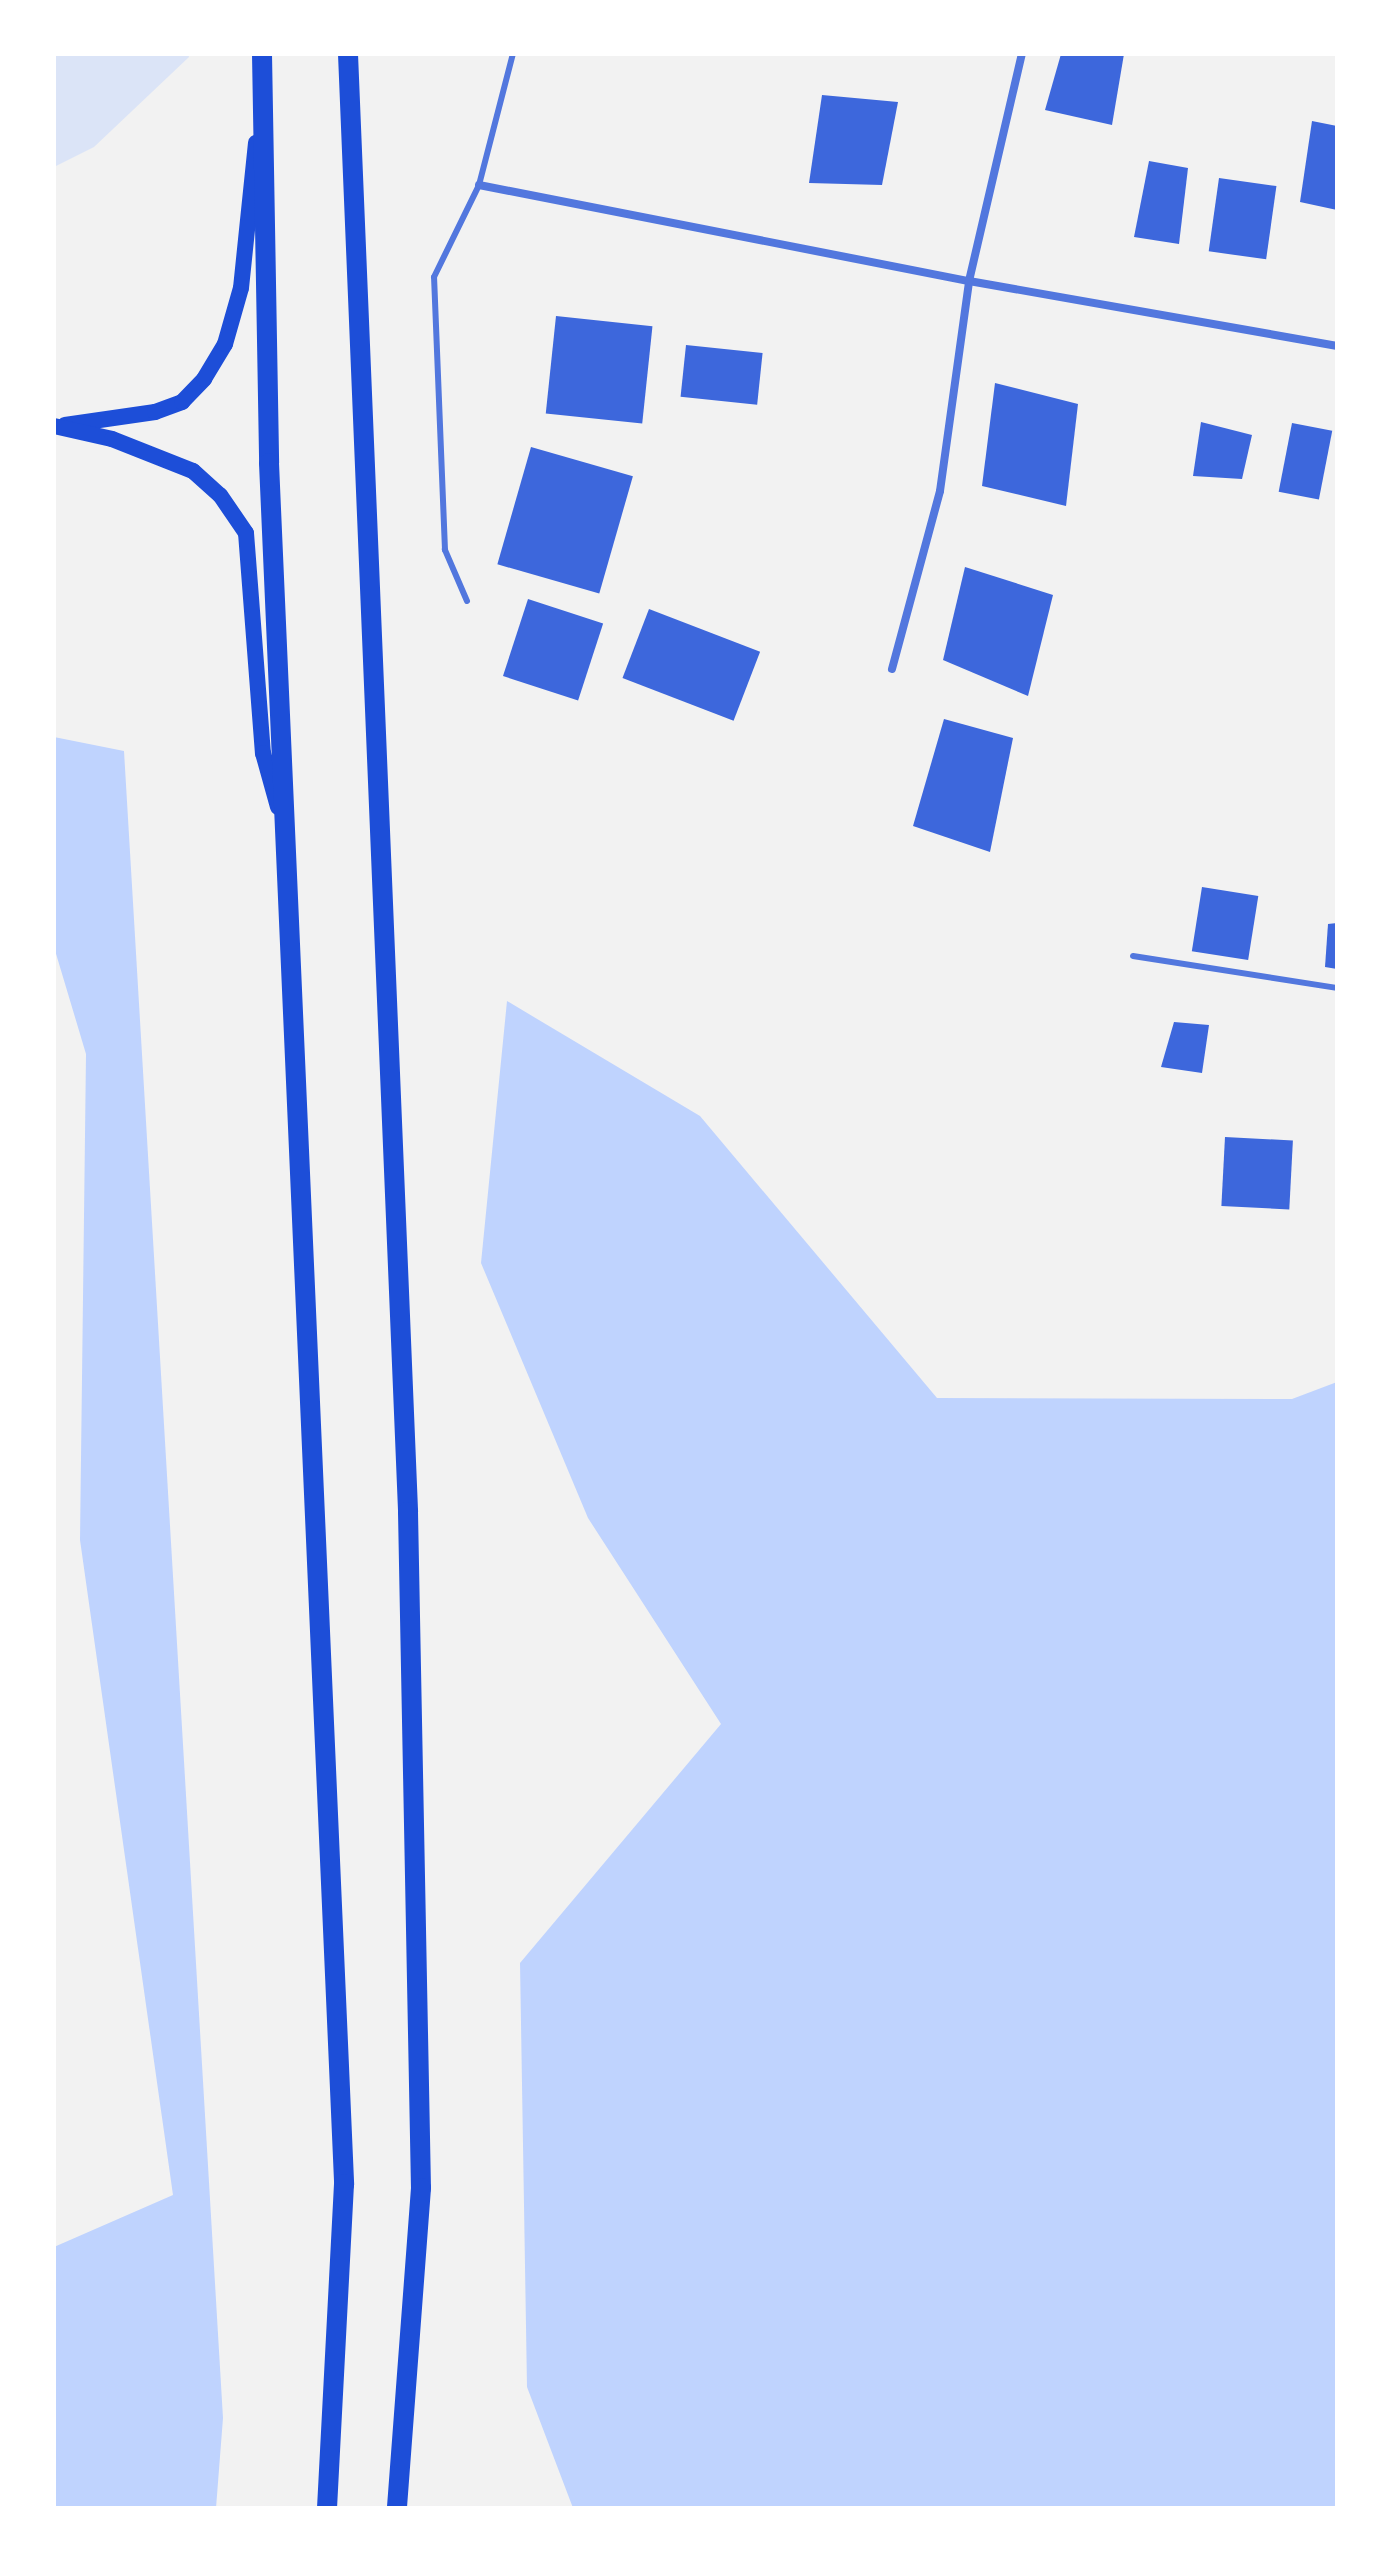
<!DOCTYPE html>
<html>
<head>
<meta charset="utf-8">
<style>
  body { margin:0 }
  #map { position:relative; width:1391px; height:2562px; overflow:hidden; background:#f2f2f2; font-family:Mulish,sans-serif }
  div>[style] { position:absolute }
  .green>* { inset:0; background:#dbe4f7 }
  .water>* { inset:0; background:#bfd3fe }
  .building>* { inset:0; background:#3d67dc; transform-origin:0 0 }
  .service>* { height:6px; margin:-3px; padding:0 3px; transform-origin:3px; border-radius:3px; background:#5277de }
  .minor>* { height:8px; margin:-4px; padding:0 4px; transform-origin:4px; border-radius:4px; background:#5277de }
  .secondary>* { height:16px; margin:-8px; padding:0 8px; transform-origin:8px; border-radius:8px; background:#1d4ed8 }
  .primary>* { height:20px; margin:-10px; padding:0 10px; transform-origin:10px; border-radius:10px; background:#1d4ed8 }
  span { translate:-50% -50%; white-space:nowrap; text-align:center; line-height:1.15; -webkit-text-stroke:8px #fff; paint-order:stroke }
  .frame { position:absolute; inset:0; border:56px solid #fff; pointer-events:none }
</style>
</head>
<body>
<div id="map">
  <div class="green">
    <i style="clip-path:polygon(54px 54px,188px 54px,189px 57px,94px 147px,54px 167px)"></i>
  </div>
  <div class="water">
    <i style="clip-path:polygon(54px 737px,124px 751px,223px 2418px,216px 2508px,54px 2508px,54px 2247px,173px 2195px,80px 1540px,86px 1054px,54px 947px)"></i>
    <i style="clip-path:polygon(507px 1001px,700px 1116px,937px 1398px,1292px 1399px,1337px 1382px,1337px 2508px,573px 2508px,527px 2387px,520px 1963px,721px 1724px,588px 1518px,481px 1263px)"></i>
  </div>
  <div class="building">
    <i style="clip-path:polygon(1061px 54px,1124px 54px,1112px 125px,1045px 110px)"></i>
    <i style="clip-path:polygon(822px 95px,898px 102px,882px 185px,809px 183px)"></i>
    <i style="clip-path:polygon(1312px 121px,1337px 126px,1337px 210px,1300px 202px)"></i>
    <i style="clip-path:polygon(1149px 161px,1188px 168px,1179px 244px,1134px 237px)"></i>
    <i style="left:1219px;top:178px;width:58px;height:74px;rotate:8deg"></i>
    <i style="left:556px;top:316px;width:97px;height:98px;rotate:6deg"></i>
    <i style="left:686px;top:345px;width:77px;height:52px;rotate:6deg"></i>
    <i style="clip-path:polygon(995px 383px,1078px 404px,1066px 506px,982px 486px)"></i>
    <i style="clip-path:polygon(1201px 422px,1252px 435px,1242px 479px,1193px 476px)"></i>
    <i style="left:1292px;top:423px;width:41px;height:70px;rotate:11deg"></i>
    <i style="left:531px;top:447px;width:106px;height:122px;rotate:16deg"></i>
    <i style="clip-path:polygon(965px 567px,1053px 595px,1028px 696px,943px 660px)"></i>
    <i style="left:528px;top:599px;width:79px;height:81px;rotate:18deg"></i>
    <i style="left:649px;top:609px;width:119px;height:74px;rotate:21deg"></i>
    <i style="clip-path:polygon(944px 719px,1013px 738px,990px 852px,913px 826px)"></i>
    <i style="left:1202px;top:887px;width:57px;height:65px;rotate:9deg"></i>
    <i style="clip-path:polygon(1337px 923px,1337px 969px,1325px 967px,1328px 924px)"></i>
    <i style="clip-path:polygon(1174px 1022px,1209px 1025px,1202px 1073px,1161px 1067px)"></i>
    <i style="left:1225px;top:1137px;width:68px;height:69px;rotate:3deg"></i>
  </div>
  <div class="service">
    <i style="left:467px;top:601px;width:56px;rotate:-113.3deg"></i>
    <i style="left:445px;top:550px;width:273px;rotate:-92.3deg"></i>
    <i style="left:434px;top:277px;width:102px;rotate:-63.9deg"></i>
    <i style="left:479px;top:185px;width:135px;rotate:-75.5deg"></i>
    <i style="left:1133px;top:956px;width:206px;rotate:8.9deg"></i>
  </div>
  <div class="minor">
    <i style="left:479px;top:185px;width:499px;rotate:11.1deg"></i>
    <i style="left:969px;top:281px;width:374px;rotate:10deg"></i>
    <i style="left:892px;top:669px;width:184px;rotate:-74.9deg"></i>
    <i style="left:940px;top:491px;width:212px;rotate:-82.1deg"></i>
    <i style="left:969px;top:281px;width:233px;rotate:-76.9deg"></i>
  </div>
  <div class="secondary">
    <i style="left:65px;top:425px;width:91px;rotate:-8.2deg"></i>
    <i style="left:155px;top:412px;width:29px;rotate:-20deg"></i>
    <i style="left:182px;top:402px;width:32px;rotate:-46deg"></i>
    <i style="left:204px;top:379px;width:41px;rotate:-59deg"></i>
    <i style="left:225px;top:344px;width:58px;rotate:-74.1deg"></i>
    <i style="left:241px;top:288px;width:146px;rotate:-84.1deg"></i>
    <i style="left:54px;top:426px;width:59px;rotate:12.6deg"></i>
    <i style="left:112px;top:439px;width:87px;rotate:21.6deg"></i>
    <i style="left:193px;top:471px;width:36px;rotate:42deg"></i>
    <i style="left:220px;top:495px;width:46px;rotate:55.6deg"></i>
    <i style="left:246px;top:533px;width:221px;rotate:85.6deg"></i>
    <i style="left:263px;top:753px;width:56px;rotate:74.5deg"></i>
  </div>
  <div class="primary">
    <i style="left:262px;top:54px;width:409px;rotate:89deg"></i>
    <i style="left:269px;top:463px;width:1723px;rotate:87.5deg"></i>
    <i style="left:344px;top:2184px;width:324px;rotate:93deg"></i>
    <i style="left:348px;top:54px;width:1459px;rotate:87.64deg"></i>
    <i style="left:408px;top:1512px;width:676px;rotate:88.9deg"></i>
    <i style="left:421px;top:2188px;width:321px;rotate:94.3deg"></i>
  </div>
  <div class="frame"></div>
</div>
</body>
</html>
